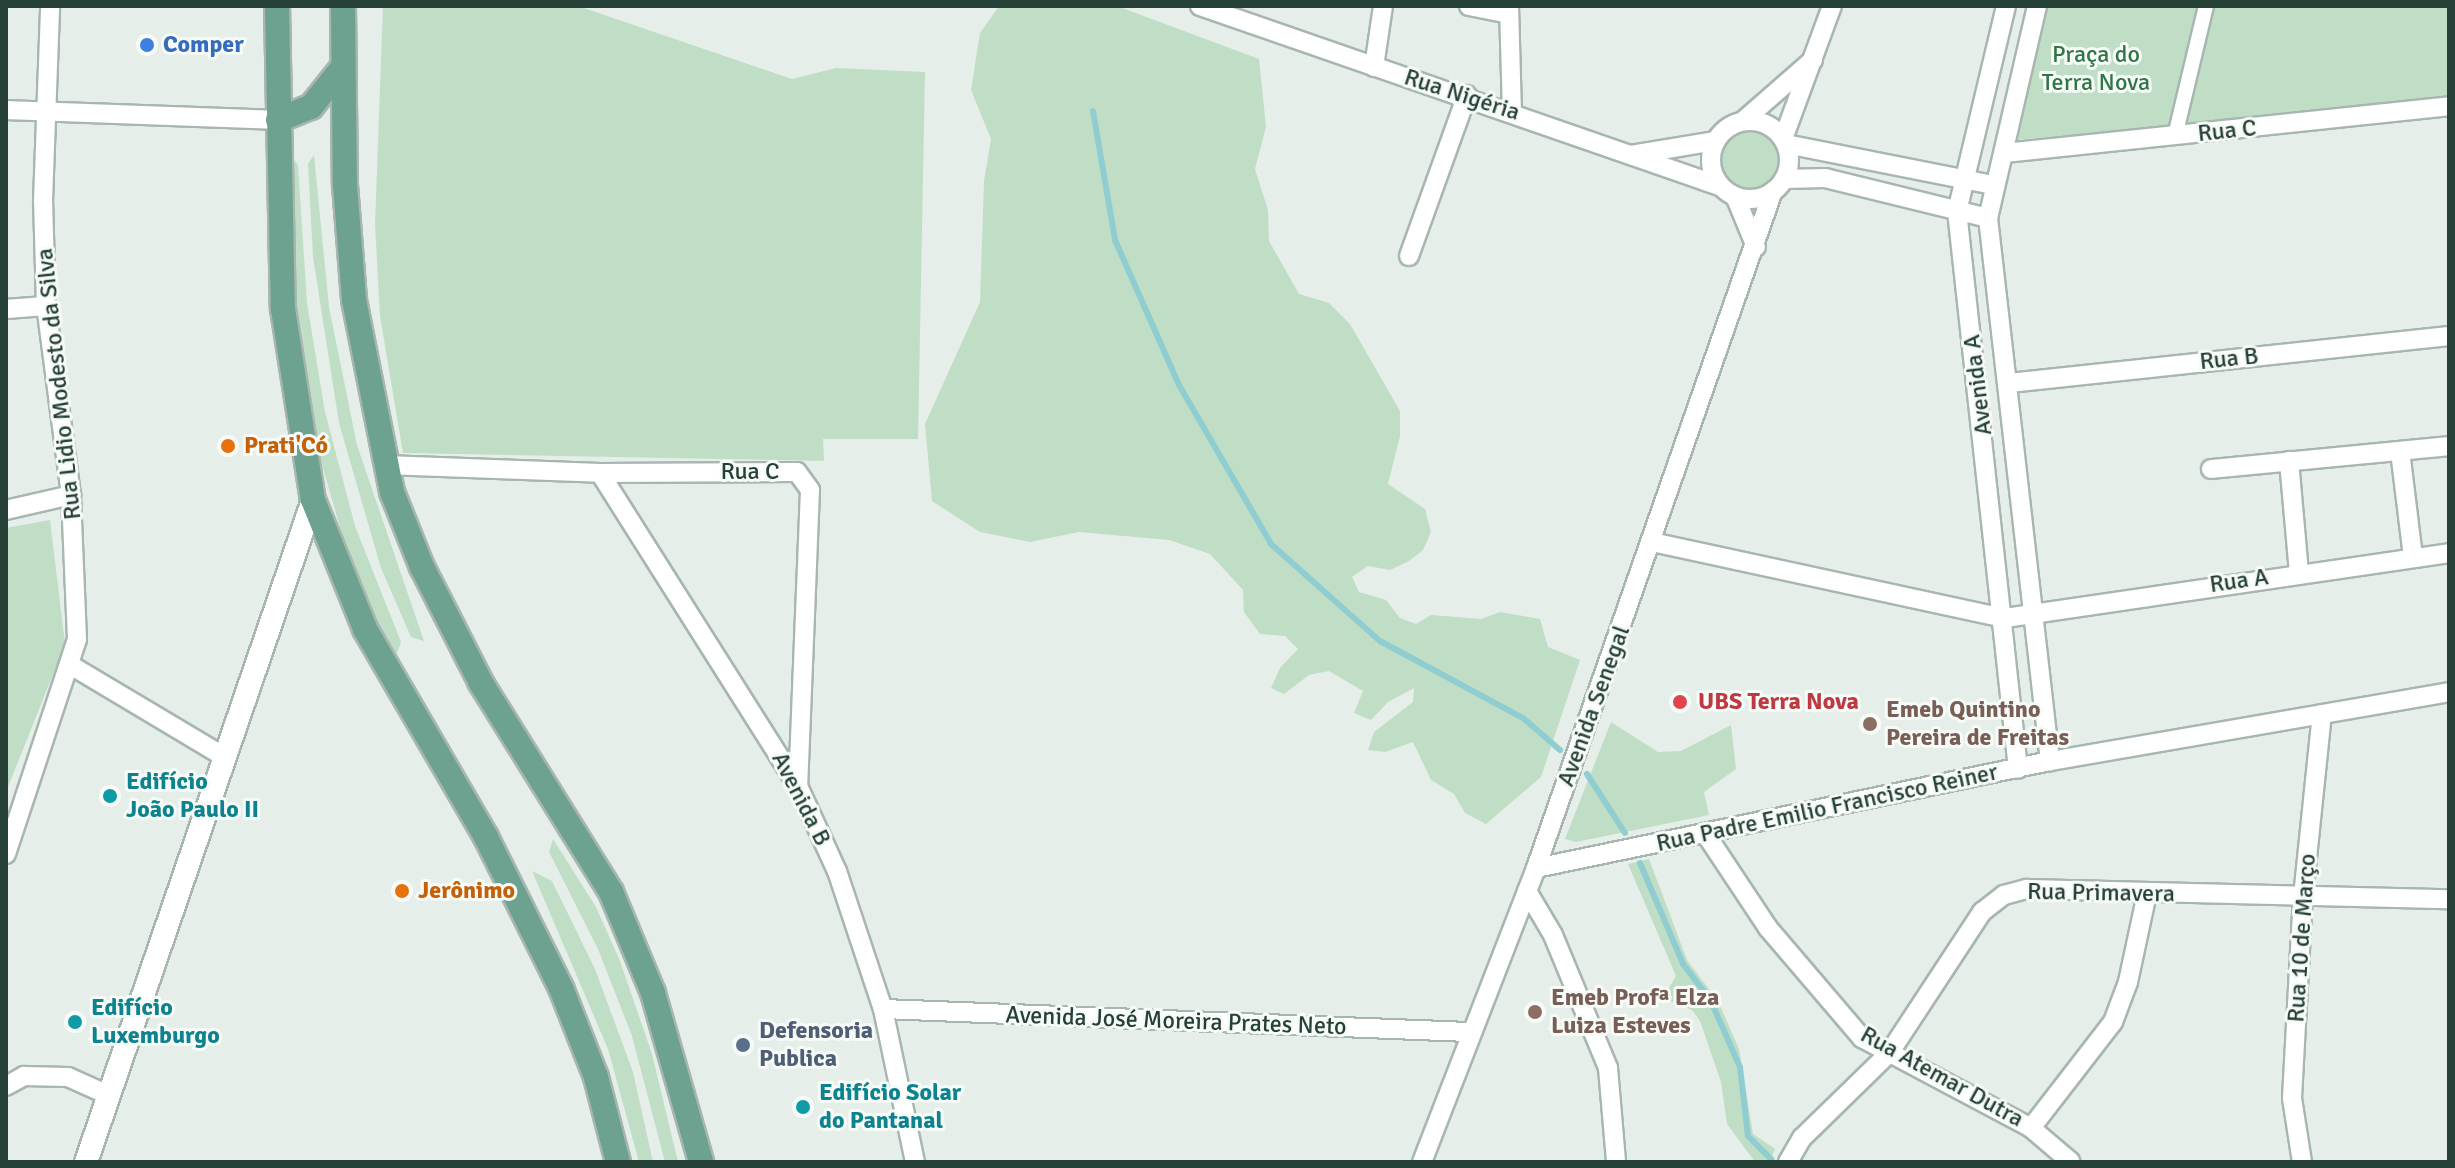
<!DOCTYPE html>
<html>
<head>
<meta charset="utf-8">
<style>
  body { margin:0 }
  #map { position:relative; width:2455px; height:1168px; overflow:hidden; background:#e6eeea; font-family:Signika,sans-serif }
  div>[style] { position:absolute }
  .green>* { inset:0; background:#c0dec5 }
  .round { border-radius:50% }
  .stream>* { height:6px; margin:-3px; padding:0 3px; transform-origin:3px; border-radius:3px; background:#90cdd1 }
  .roads { filter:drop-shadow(2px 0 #a8b6b0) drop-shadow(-2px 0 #a8b6b0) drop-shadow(0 2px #a8b6b0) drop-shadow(0 -2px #a8b6b0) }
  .pedestrian>* { height:14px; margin:-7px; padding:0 7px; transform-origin:7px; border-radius:7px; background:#fff }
  .minor>* { height:18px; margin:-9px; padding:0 9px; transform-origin:9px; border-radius:9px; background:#fff }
  .minor>.ring { margin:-9px; padding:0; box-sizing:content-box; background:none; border:18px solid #fff; border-radius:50% }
  .tertiary>* { height:22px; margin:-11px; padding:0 11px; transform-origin:11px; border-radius:11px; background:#fff }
  .primary>* { height:24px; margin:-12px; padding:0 12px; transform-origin:12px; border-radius:12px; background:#6ca28f }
  .dots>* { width:22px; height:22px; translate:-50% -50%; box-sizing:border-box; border:4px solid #f7fbf8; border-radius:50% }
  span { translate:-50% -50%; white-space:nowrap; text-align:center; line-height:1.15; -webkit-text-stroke:6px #f7fbf8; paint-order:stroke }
  .shop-label { font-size:24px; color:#366cbe; font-weight:700 }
  .left { translate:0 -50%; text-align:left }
  .park-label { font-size:24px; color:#307644 }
  .street-label { font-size:24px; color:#254036 }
  .food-label { font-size:24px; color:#c56008; font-weight:700 }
  .health-label { font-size:24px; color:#be3a42; font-weight:700 }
  .education-label { font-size:24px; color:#785e54; font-weight:700 }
  .culture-label { font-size:24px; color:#0d838f; font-weight:700 }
  .service-label { font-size:24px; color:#4e5e75; font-weight:700 }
  .frame { position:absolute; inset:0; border:8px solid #254036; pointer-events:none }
</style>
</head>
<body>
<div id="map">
  <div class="green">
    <i style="clip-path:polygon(383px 6px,578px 6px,792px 79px,836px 68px,925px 72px,918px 439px,823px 439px,824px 461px,403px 453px,380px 316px,375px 224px)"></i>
    <i style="clip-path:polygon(999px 6px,1117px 6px,1259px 59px,1266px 127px,1255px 169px,1268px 210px,1269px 241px,1299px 294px,1329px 303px,1350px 324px,1400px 411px,1400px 436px,1388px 484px,1425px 509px,1431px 532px,1423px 550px,1409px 561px,1390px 570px,1368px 566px,1352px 577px,1359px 592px,1386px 600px,1400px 618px,1416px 624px,1431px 615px,1481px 619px,1500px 612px,1540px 619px,1548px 647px,1580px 660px,1541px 777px,1486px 824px,1465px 813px,1454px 794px,1431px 780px,1413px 742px,1385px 752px,1368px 750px,1374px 732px,1413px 702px,1414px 688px,1388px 702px,1371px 720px,1354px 713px,1363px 691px,1329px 671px,1309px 675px,1284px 694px,1271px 688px,1280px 668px,1298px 649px,1285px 636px,1260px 634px,1244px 612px,1243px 590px,1210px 554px,1169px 540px,1079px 532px,1030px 542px,980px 532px,932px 501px,925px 424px,980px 302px,984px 181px,991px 139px,971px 90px,980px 33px)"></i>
    <i style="clip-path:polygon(2044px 6px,2449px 6px,2449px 99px,2015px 140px)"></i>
    <i class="round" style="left:1722px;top:131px;width:58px;height:58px"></i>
    <i style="clip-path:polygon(291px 155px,298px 165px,307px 303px,325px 412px,355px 526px,401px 642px,397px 654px,376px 624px,349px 559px,315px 440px,295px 295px)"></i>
    <i style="clip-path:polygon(314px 155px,329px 307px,357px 445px,424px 641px,411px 637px,381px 568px,339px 423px,313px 257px,308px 164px)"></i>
    <i style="clip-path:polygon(50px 520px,65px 644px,6px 792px,6px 528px)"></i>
    <i style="clip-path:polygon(1611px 722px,1658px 752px,1681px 751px,1731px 725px,1736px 769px,1704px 792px,1709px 815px,1576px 842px,1565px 839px)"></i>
    <i style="clip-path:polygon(553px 839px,596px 907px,620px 961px,652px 1054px,678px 1162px,665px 1162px,632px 1036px,598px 949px,549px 852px)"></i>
    <i style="clip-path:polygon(1649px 859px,1687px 960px,1718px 1001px,1739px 1049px,1753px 1134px,1775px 1149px,1770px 1162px,1755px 1162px,1727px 1124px,1721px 1082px,1700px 1021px,1692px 1010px,1663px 998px,1676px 976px,1628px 864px)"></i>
    <i style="clip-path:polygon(532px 871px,552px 881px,595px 969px,633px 1072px,653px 1162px,639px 1162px,608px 1049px)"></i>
  </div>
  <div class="stream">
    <i style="left:1093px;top:111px;width:131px;rotate:80.3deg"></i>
    <i style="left:1115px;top:240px;width:158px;rotate:66.2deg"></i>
    <i style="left:1179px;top:385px;width:184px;rotate:59.9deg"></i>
    <i style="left:1271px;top:544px;width:146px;rotate:41.7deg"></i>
    <i style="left:1380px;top:641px;width:162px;rotate:28.3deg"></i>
    <i style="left:1523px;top:718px;width:49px;rotate:40.9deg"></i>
    <i style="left:1587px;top:774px;width:70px;rotate:57.2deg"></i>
    <i style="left:1640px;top:863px;width:110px;rotate:66.9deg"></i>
    <i style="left:1683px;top:964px;width:44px;rotate:52.4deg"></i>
    <i style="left:1710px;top:999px;width:74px;rotate:66.2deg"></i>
    <i style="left:1740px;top:1067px;width:69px;rotate:83.4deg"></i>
    <i style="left:1748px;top:1136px;width:33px;rotate:45deg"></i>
  </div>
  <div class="roads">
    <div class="pedestrian">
      <i style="left:2175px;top:136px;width:134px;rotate:-76.6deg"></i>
    </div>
    <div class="minor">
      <i style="left:1200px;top:6px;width:552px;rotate:19.12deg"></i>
      <i style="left:1469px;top:6px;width:41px;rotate:11.3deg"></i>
      <i style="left:1509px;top:6px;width:105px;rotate:88.4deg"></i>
      <i style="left:2006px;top:6px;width:211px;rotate:103.4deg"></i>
      <i style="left:1957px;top:211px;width:561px;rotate:83.76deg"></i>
      <i style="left:2037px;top:6px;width:218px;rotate:103deg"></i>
      <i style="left:1988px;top:218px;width:547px;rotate:83.49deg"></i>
      <i style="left:1374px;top:67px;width:62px;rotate:-81.6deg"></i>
      <i style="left:6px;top:110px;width:272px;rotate:2.1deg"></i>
      <i style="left:1743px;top:121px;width:93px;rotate:-41.1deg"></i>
      <i class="ring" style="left:1711px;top:121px;width:60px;height:60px"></i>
      <i style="left:1783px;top:139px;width:142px;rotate:-69.8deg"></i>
      <i style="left:1786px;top:144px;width:211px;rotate:11.2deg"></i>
      <i style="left:2004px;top:153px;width:447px;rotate:-6deg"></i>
      <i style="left:1631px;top:155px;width:86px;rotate:-9.4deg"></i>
      <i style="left:1784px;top:179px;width:41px;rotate:-1.4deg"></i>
      <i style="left:1825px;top:178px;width:168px;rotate:13.8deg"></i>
      <i style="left:1735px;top:196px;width:55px;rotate:67.6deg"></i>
      <i style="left:1409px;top:256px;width:171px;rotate:-70.2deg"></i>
      <i style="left:6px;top:309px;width:40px;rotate:-4.3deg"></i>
      <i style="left:2009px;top:383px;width:443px;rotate:-6.1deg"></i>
      <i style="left:2400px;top:451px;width:107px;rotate:83deg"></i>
      <i style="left:2289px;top:461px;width:112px;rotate:84.9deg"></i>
      <i style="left:385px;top:465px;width:215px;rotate:2.1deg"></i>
      <i style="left:600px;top:473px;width:197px;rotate:-0.3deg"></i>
      <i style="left:797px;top:472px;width:22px;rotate:54deg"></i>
      <i style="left:810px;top:490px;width:296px;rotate:92.3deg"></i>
      <i style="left:2211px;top:469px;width:239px;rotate:-5.5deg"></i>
      <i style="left:600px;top:473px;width:370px;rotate:57.7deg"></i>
      <i style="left:798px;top:786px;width:94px;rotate:65.4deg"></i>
      <i style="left:837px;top:871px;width:145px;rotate:71.6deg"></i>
      <i style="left:883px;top:1009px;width:156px;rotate:78.2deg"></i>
      <i style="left:6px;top:510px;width:67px;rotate:-13deg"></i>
      <i style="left:1652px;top:542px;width:361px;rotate:12.2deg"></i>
      <i style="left:2005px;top:618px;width:449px;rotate:-8.3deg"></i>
      <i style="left:72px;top:666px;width:176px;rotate:30.8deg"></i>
      <i style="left:1705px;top:833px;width:114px;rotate:56.4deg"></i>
      <i style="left:1768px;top:928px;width:145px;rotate:49.5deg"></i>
      <i style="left:1862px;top:1038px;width:191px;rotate:28deg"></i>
      <i style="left:2031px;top:1128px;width:52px;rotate:40.4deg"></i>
      <i style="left:6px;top:854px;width:226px;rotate:-71.7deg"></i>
      <i style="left:77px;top:639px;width:144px;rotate:-92.4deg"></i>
      <i style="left:71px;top:495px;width:191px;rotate:-97.5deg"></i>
      <i style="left:46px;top:306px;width:105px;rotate:-91.6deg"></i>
      <i style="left:43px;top:201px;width:195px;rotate:-87.9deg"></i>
      <i style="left:1536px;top:868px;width:525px;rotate:-11.76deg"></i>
      <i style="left:2050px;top:761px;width:405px;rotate:-9.8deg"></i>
      <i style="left:1527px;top:891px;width:51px;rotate:59.4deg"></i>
      <i style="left:1553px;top:935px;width:144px;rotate:67.5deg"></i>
      <i style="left:1608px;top:1068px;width:94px;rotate:85.1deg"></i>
      <i style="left:883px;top:1009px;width:586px;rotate:2.25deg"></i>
      <i style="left:6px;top:1086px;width:21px;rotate:-29deg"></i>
      <i style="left:24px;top:1076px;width:44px;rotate:1.3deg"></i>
      <i style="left:68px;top:1077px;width:44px;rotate:24.2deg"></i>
      <i style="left:2031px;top:1128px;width:134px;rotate:-52.3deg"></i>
      <i style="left:2113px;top:1022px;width:43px;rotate:-69.4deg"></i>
      <i style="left:2128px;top:982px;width:91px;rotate:-77.9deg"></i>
      <i style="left:1422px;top:1162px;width:315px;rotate:-68.8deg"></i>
      <i style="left:1536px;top:868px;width:717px;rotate:-70.71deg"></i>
      <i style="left:1788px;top:1162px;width:28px;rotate:-60deg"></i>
      <i style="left:1802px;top:1138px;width:123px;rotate:-44.3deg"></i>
      <i style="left:1890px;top:1052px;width:168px;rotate:-56.7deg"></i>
      <i style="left:1982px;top:912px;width:28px;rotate:-38deg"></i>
      <i style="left:2004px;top:895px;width:24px;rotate:-15deg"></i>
      <i style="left:2027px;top:889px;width:422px;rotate:1.4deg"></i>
      <i style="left:2302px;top:1162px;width:65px;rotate:-98.9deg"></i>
      <i style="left:2292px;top:1098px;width:201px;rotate:-86.9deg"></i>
      <i style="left:2303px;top:897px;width:184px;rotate:-84.1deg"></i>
    </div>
    <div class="tertiary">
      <i style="left:86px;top:1162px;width:700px;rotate:-71.07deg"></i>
    </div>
    <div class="primary">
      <i style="left:277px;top:6px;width:303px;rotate:88.9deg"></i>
      <i style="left:283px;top:309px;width:193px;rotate:81.1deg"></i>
      <i style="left:313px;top:500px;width:139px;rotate:68deg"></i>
      <i style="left:365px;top:629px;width:241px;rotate:59.8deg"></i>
      <i style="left:486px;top:837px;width:169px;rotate:63.6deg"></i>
      <i style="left:561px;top:988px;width:96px;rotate:68.5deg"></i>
      <i style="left:596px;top:1077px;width:88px;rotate:75.5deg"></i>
      <i style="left:343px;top:6px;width:179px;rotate:89.4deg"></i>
      <i style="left:345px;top:185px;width:115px;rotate:85.5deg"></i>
      <i style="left:354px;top:300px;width:196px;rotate:78.8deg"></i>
      <i style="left:392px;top:492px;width:81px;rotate:68.2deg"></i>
      <i style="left:422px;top:567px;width:130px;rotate:63deg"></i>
      <i style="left:481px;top:683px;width:246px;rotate:58.1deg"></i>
      <i style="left:611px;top:892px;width:109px;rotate:67.4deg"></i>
      <i style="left:653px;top:993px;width:176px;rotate:74.1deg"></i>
      <i style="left:278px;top:120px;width:35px;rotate:-22deg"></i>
      <i style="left:311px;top:107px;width:50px;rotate:-51.5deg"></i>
    </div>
  </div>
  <div class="dots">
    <i style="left:147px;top:45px;background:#3f7fe0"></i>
    <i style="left:228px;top:446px;background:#e8710a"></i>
    <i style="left:1680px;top:702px;background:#e0444e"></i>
    <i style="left:1870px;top:724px;background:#8d6e63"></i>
    <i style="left:110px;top:796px;background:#0f9aa8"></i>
    <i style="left:402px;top:891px;background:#e8710a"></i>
    <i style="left:1535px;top:1012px;background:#8d6e63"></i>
    <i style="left:75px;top:1022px;background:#0f9aa8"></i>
    <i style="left:743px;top:1045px;background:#5c6f8a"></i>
    <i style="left:803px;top:1107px;background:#0f9aa8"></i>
  </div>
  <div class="shop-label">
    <span class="left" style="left:163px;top:45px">Comper</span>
  </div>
  <div class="park-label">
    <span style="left:2096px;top:69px">Praça do<br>Terra Nova</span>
  </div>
  <div class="street-label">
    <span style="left:1462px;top:95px;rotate:18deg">Rua Nigéria</span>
    <span style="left:2227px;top:131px;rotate:-6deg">Rua C</span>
    <span style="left:2229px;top:359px;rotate:-6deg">Rua B</span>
    <span style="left:59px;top:384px;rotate:-96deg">Rua Lidio Modesto da Silva</span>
    <span style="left:1978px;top:385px;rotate:-97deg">Avenida A</span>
    <span style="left:750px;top:472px">Rua C</span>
    <span style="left:2239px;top:581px;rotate:-8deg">Rua A</span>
    <span style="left:1594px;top:706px;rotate:-70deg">Avenida Senegal</span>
    <span style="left:801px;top:799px;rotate:63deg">Avenida B</span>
    <span style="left:1827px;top:808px;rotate:-12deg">Rua Padre Emilio Francisco Reiner</span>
    <span style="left:2101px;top:893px;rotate:1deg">Rua Primavera</span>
    <span style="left:2302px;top:938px;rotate:-86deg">Rua 10 de Março</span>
    <span style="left:1176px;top:1021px;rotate:2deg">Avenida José Moreira Prates Neto</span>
    <span style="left:1942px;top:1077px;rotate:29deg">Rua Atemar Dutra</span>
  </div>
  <div class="food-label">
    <span class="left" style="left:244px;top:446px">Prati'Có</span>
    <span class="left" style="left:418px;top:891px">Jerônimo</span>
  </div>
  <div class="health-label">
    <span class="left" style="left:1698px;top:702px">UBS Terra Nova</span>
  </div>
  <div class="education-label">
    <span class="left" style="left:1886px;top:724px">Emeb Quintino<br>Pereira de Freitas</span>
    <span class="left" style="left:1551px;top:1012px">Emeb Profª Elza<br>Luiza Esteves</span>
  </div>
  <div class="culture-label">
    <span class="left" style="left:126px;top:796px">Edifício<br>João Paulo II</span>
    <span class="left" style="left:91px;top:1022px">Edifício<br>Luxemburgo</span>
    <span class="left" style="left:819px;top:1107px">Edifício Solar<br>do Pantanal</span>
  </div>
  <div class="service-label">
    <span class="left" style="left:759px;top:1045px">Defensoria<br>Publica</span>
  </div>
  <div class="frame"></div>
</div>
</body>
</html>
